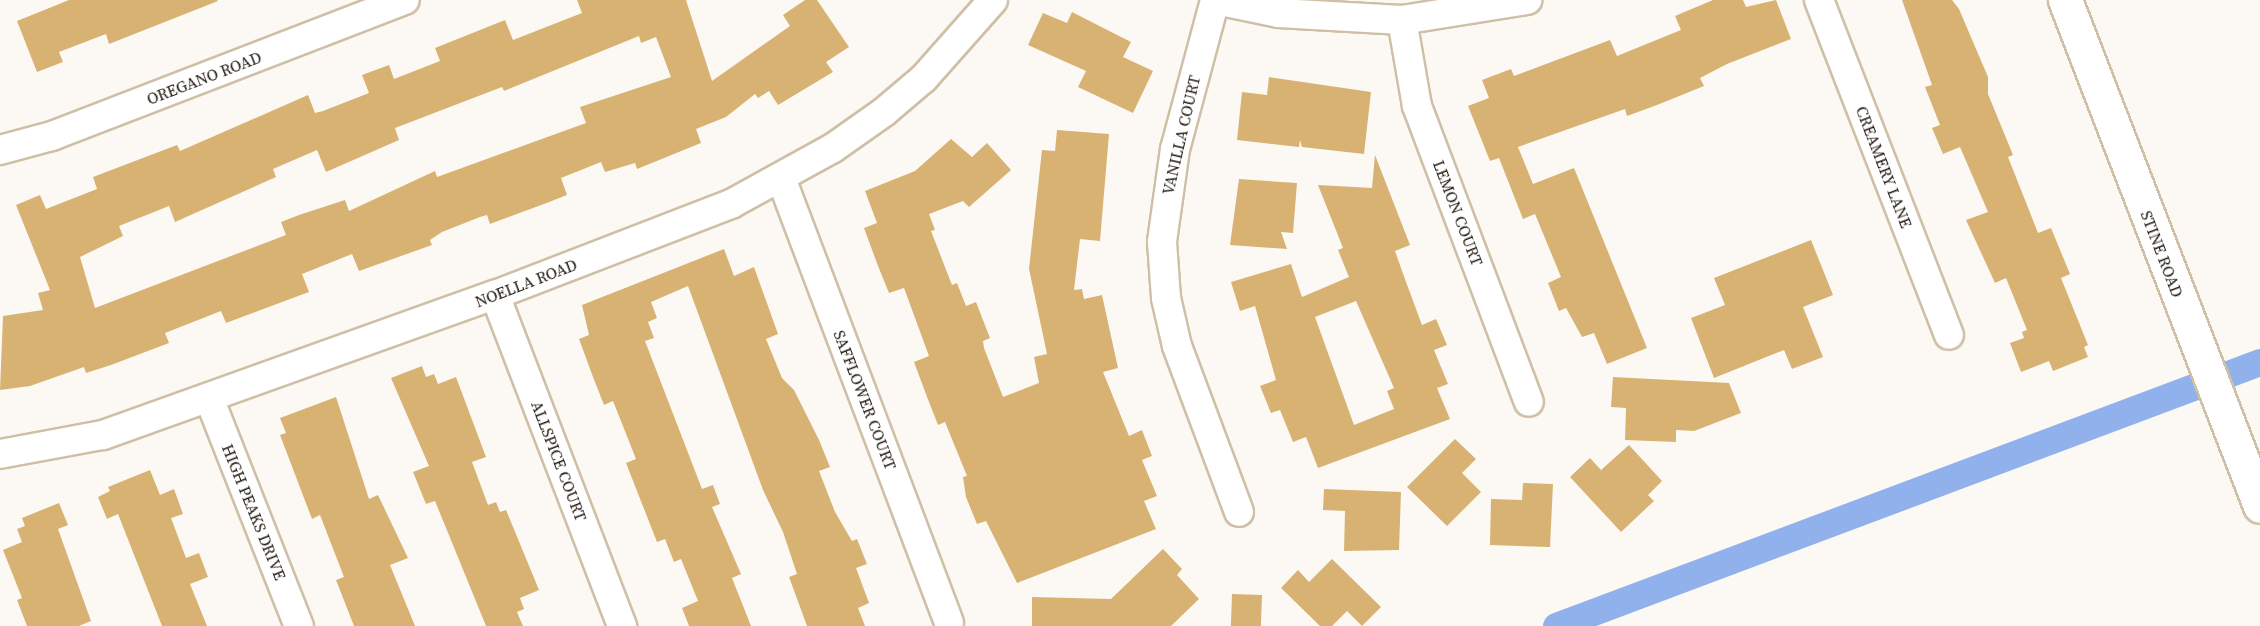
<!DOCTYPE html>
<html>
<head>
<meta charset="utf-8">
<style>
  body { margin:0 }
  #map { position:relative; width:2260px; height:626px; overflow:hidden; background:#fcf9f4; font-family:"Source Serif 4",serif }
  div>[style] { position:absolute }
  .canal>* { height:27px; margin:-13.5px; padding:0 13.5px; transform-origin:13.5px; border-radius:13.5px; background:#90b1ec }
  .building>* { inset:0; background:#d8b273; transform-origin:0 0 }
  .roads { filter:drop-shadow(2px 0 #cfbfa6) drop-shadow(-2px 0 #cfbfa6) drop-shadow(0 2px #cfbfa6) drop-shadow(0 -2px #cfbfa6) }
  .street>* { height:28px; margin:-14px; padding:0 14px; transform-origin:14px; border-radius:14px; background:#fff }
  .secondary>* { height:33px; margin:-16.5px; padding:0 16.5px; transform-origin:16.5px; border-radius:16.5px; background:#fff }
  span { translate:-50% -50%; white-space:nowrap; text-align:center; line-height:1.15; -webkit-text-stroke:5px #fff; paint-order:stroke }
  .street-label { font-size:16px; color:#1d170e }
</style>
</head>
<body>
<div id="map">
  <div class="canal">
    <i style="left:1556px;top:626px;width:752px;rotate:-20.56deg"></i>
  </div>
  <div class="building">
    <i style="clip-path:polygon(69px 0,217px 0,218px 1px,109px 44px,106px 34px,59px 52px,63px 62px,37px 72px,17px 21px)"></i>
    <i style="clip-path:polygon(evenodd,577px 0,686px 0,712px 81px,790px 26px,783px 15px,805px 0,817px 0,849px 47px,826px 62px,833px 72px,778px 105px,769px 91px,758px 98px,755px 94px,726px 117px,696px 129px,701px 143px,637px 169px,635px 163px,605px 172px,601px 162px,561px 178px,567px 195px,544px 204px,490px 224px,487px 215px,480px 217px,442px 232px,430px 240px,432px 245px,359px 271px,352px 254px,302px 274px,309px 292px,226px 323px,221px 311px,165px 333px,169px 343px,111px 365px,86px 373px,84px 367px,30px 386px,0 390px,3px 316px,43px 310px,38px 293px,50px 290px,16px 205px,40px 195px,46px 209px,97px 189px,93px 177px,177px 145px,180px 151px,308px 95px,315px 113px,323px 111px,369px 93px,362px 75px,389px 65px,394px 79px,440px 61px,435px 48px,505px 20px,513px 40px,582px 13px,577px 0,639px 36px,641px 43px,656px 37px,671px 77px,580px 107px,586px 123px,437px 177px,435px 171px,349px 211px,345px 200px,299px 215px,281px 222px,286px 235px,95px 308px,80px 257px,123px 236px,119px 226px,169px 206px,175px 222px,276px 177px,273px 169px,317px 150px,326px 172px,399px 140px,395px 128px,502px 87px,504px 91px,639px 36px)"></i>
    <i style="clip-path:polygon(1713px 0,1743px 0,1746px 7px,1776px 0,1791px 39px,1727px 64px,1700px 78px,1704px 86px,1657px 105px,1627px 116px,1625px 109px,1518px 147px,1533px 184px,1574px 168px,1647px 348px,1607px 364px,1594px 333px,1582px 337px,1566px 308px,1559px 311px,1548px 283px,1561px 277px,1535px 214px,1523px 219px,1499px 158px,1490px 161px,1468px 106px,1489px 98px,1482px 80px,1511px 69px,1514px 76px,1610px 40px,1617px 56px,1681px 30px,1675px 16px)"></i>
    <i style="clip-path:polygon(1902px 0,1952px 0,1959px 9px,1988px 77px,1988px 94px,2013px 155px,2008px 157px,2038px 233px,2051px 228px,2070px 274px,2061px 278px,2088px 345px,2084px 347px,2088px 357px,2053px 371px,2049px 361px,2021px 372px,2010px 343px,2024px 338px,2022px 332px,2027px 330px,2006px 278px,1995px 283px,1966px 220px,1988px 212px,1960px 147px,1943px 154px,1932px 128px,1940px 125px,1925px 87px,1932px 85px)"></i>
    <i style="clip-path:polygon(1072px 12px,1131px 42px,1123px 57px,1153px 71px,1133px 113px,1078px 87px,1086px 71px,1028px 45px,1043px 13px,1067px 23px)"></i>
    <i style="clip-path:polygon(1269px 77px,1371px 92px,1364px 154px,1302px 147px,1300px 140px,1299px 147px,1237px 140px,1242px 92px,1267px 95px)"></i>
    <i style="clip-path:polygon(1057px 130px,1109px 134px,1100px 241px,1080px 239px,1074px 290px,1082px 289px,1084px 299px,1102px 295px,1118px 368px,1103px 372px,1129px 436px,1142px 430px,1152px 456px,1142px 460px,1157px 496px,1144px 501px,1156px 529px,1017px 583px,986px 521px,977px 524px,966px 497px,963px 477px,967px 476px,945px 422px,938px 425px,927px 397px,914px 362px,929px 356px,904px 288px,889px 293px,878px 266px,864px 228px,877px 223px,865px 191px,915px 171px,951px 139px,972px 157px,987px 143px,1011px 170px,969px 207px,963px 201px,929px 214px,935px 230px,931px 231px,952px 285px,957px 283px,966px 306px,976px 302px,990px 338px,983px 341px,984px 348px,1003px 397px,1039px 383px,1034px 357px,1047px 354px,1029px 269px,1042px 150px,1055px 151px)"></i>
    <i style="clip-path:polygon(evenodd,1375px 155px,1410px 245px,1395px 251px,1406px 282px,1422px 325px,1436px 319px,1447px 345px,1434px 350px,1448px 384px,1437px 388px,1450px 419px,1318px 468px,1306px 437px,1293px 442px,1280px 410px,1271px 413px,1260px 386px,1276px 380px,1255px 306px,1240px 311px,1231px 282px,1291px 264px,1302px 297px,1349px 277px,1338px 250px,1343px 248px,1318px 185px,1372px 188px,1375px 155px,1356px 301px,1394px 388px,1387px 391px,1394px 409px,1354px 425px,1315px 317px,1356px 301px)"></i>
    <i style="clip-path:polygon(1239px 179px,1297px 183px,1293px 233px,1281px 232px,1287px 249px,1230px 245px)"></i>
    <i style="clip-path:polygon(1811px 240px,1833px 295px,1803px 307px,1823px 357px,1792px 369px,1784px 350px,1714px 378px,1691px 318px,1725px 305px,1714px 278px)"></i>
    <i style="clip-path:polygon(724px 249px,734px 276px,754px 267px,778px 334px,766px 339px,782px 378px,794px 390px,819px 440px,830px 467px,819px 471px,835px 512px,852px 541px,857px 539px,867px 564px,856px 568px,869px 603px,858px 608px,865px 626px,807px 626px,789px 577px,797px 574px,783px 532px,763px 490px,688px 286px,651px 302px,657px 318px,648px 322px,654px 338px,645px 341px,702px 489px,713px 485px,720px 504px,712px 507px,741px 574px,732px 578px,751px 626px,689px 626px,682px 608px,698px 601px,681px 559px,674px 562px,665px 539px,657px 542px,626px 463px,636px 459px,613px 401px,604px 405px,593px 377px,579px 339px,589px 335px,582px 305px)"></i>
    <i style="clip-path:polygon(422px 366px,426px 377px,434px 374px,438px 384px,456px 377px,486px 457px,472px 462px,488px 505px,496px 502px,500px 512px,506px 510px,539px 590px,520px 598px,524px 609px,517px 612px,523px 626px,486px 626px,435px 501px,426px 504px,413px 472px,429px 466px,391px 378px)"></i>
    <i style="clip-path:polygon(1613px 377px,1729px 383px,1741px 413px,1694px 431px,1676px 430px,1676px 442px,1625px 440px,1626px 408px,1611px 407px)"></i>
    <i style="clip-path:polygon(336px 397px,369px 499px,378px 495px,408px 558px,390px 565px,415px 626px,354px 626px,336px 580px,344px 577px,320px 515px,312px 519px,280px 435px,286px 433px,280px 418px)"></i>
    <i style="clip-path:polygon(1455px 439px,1476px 459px,1462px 473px,1481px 492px,1447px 526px,1407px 487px)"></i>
    <i style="clip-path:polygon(1629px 445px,1662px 481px,1648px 495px,1654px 501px,1621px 532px,1570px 477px,1590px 458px,1601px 470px)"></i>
    <i style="clip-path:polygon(150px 470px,160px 495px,174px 489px,183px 514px,171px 518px,186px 558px,199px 553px,208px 577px,190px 584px,207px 626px,162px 626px,118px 514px,107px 519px,98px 497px,110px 491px,108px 487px)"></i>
    <i style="clip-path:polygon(1523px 483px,1553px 484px,1550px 547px,1490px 545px,1491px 499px,1522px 500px)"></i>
    <i style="clip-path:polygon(1324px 489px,1401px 492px,1399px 550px,1344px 551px,1345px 511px,1323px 510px)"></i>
    <i style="clip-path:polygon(59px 503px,68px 525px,58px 529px,91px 621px,79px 626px,27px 626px,17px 600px,22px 598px,3px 550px,22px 542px,17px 529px,25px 526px,22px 518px)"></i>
    <i style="clip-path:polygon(1163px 549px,1182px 569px,1177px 575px,1199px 599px,1171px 626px,1032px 626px,1032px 597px,1111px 599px)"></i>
    <i style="clip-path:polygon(1332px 559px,1381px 607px,1362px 626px,1347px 611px,1332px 626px,1320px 626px,1281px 588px,1298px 570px,1309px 582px)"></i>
    <i style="left:1232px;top:594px;width:30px;height:32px;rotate:2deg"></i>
  </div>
  <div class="roads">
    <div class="street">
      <i style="left:1215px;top:0;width:154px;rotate:105deg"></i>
      <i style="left:1175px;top:149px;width:94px;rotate:98deg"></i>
      <i style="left:1162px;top:242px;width:56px;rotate:85.9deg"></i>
      <i style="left:1166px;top:298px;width:49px;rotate:77.1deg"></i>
      <i style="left:1177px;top:346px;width:177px;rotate:69.5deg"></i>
      <i style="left:1216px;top:0;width:63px;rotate:11.8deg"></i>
      <i style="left:1278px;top:13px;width:124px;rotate:3.2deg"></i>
      <i style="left:1402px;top:20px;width:127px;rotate:-9.1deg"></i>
      <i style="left:1819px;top:0;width:359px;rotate:68.8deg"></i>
      <i style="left:1402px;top:20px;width:87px;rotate:80.1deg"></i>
      <i style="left:1417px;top:106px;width:316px;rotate:69.3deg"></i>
      <i style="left:0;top:150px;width:54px;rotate:-15.1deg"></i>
      <i style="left:52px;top:136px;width:378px;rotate:-21.1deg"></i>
      <i style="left:781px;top:178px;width:475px;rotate:69.3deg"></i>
      <i style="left:495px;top:295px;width:355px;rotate:69deg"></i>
      <i style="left:209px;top:398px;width:245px;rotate:68.5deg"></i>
      <i style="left:0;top:454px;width:105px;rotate:-10.5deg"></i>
      <i style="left:103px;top:435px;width:416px;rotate:-19.7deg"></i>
      <i style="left:495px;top:295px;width:253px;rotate:-21.1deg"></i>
      <i style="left:731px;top:204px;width:116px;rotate:-28.8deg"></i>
      <i style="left:833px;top:148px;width:62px;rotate:-35.2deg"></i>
      <i style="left:884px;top:112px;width:52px;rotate:-40.4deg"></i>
      <i style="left:924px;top:78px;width:104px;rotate:-48.5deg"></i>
    </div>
    <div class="secondary">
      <i style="left:2065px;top:0;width:542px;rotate:68.92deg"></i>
    </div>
  </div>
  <div class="street-label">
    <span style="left:204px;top:78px;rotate:-21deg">OREGANO ROAD</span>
    <span style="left:1181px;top:135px;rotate:-77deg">VANILLA COURT</span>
    <span style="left:1884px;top:167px;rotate:69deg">CREAMERY LANE</span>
    <span style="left:1458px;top:213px;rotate:69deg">LEMON COURT</span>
    <span style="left:2162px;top:254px;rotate:69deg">STINE ROAD</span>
    <span style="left:526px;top:283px;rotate:-21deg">NOELLA ROAD</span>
    <span style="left:865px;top:400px;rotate:69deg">SAFFLOWER COURT</span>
    <span style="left:559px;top:461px;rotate:69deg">ALLSPICE COURT</span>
    <span style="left:254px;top:512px;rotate:68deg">HIGH PEAKS DRIVE</span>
  </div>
</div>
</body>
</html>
